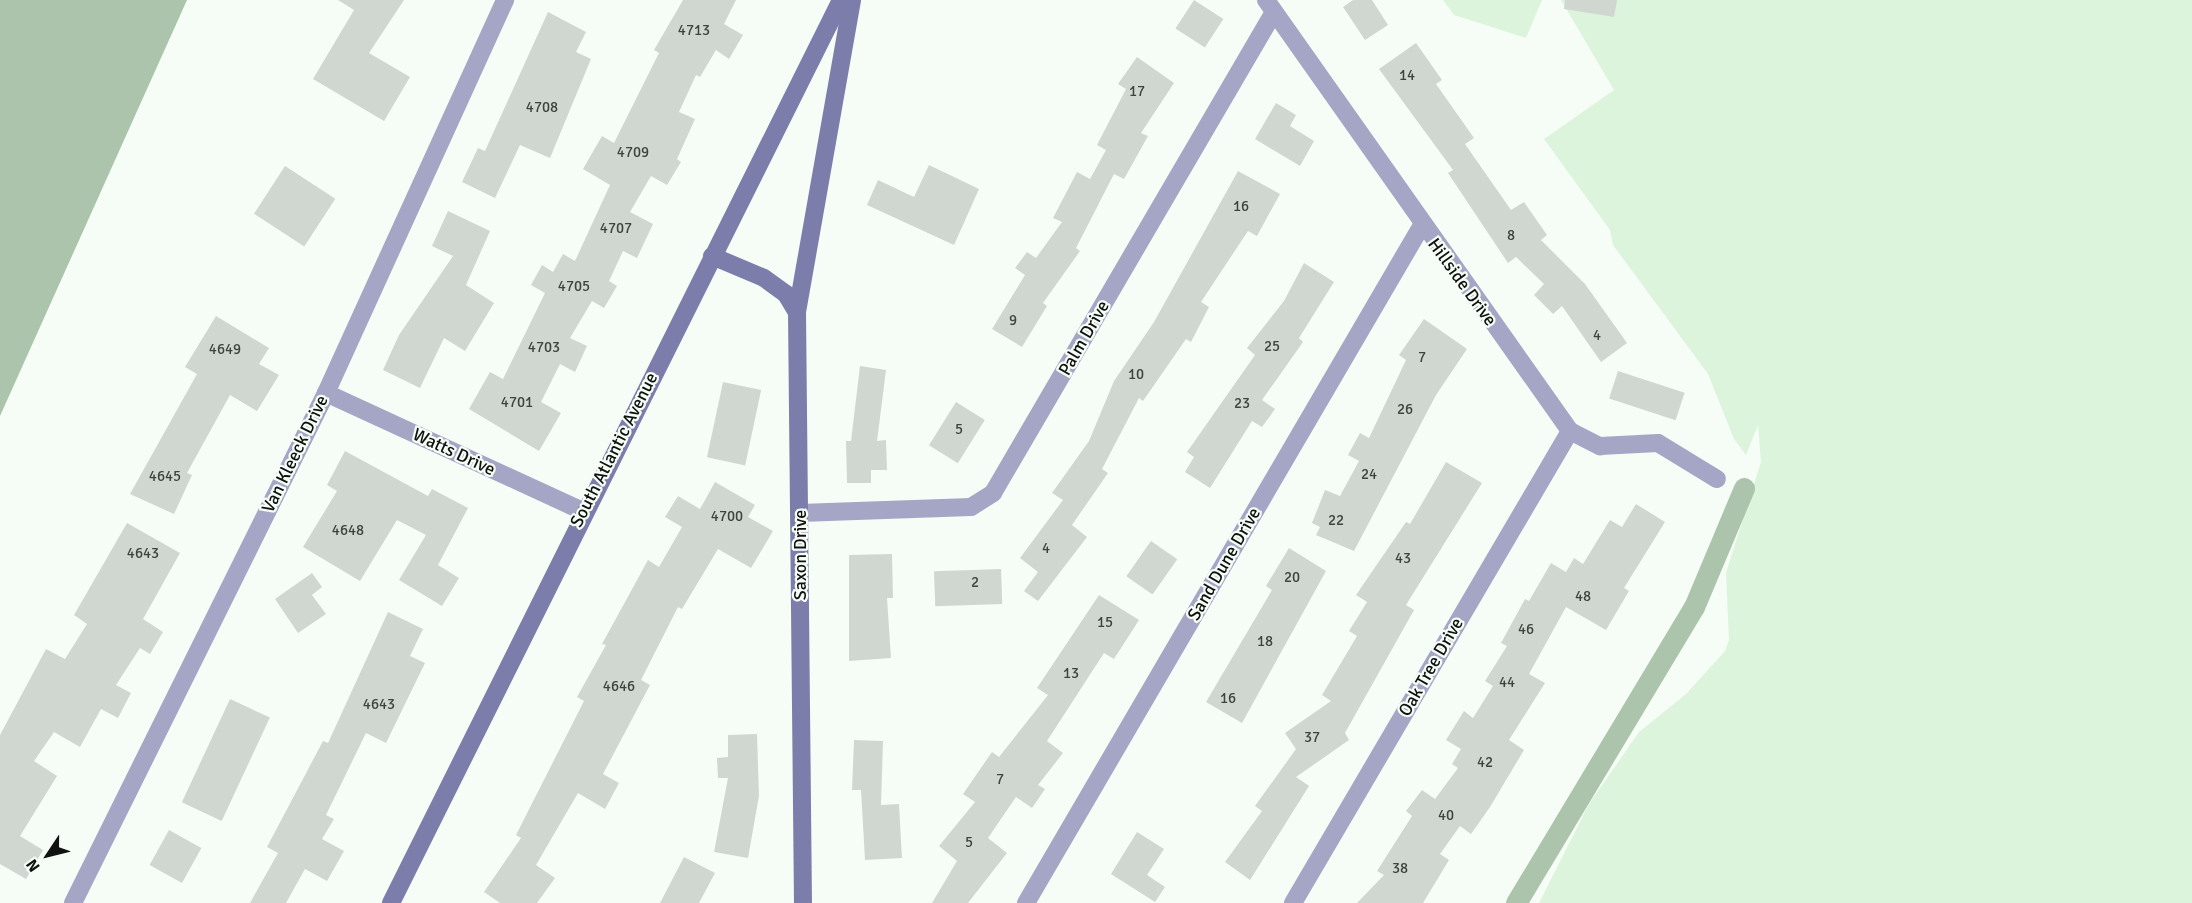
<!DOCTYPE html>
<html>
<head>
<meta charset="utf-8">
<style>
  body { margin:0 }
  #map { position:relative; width:2192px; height:903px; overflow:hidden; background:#f6fdf6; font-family:Signika,sans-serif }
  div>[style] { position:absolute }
  .green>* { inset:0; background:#dcf4dc }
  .water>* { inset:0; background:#abc4ab }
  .canal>* { height:21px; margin:-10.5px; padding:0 10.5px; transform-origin:10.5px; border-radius:10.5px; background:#abc4ab }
  .building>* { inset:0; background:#d0d7d0; transform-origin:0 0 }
  .street>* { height:18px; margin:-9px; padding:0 9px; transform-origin:9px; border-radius:9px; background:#a5a6c6 }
  .secondary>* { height:18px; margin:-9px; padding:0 9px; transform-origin:9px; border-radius:9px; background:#7d7dab }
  span { translate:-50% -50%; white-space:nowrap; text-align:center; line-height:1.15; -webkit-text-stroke:4.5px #f6fdf6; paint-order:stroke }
  .number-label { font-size:15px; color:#3f433f }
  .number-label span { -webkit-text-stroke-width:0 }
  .street-label { font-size:18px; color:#0f120f }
  .north { position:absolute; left:18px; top:825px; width:60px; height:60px; -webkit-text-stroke:4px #f6fdf6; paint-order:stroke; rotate:235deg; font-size:16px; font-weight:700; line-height:24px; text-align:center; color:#0f120f }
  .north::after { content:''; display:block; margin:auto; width:21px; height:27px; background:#0f120f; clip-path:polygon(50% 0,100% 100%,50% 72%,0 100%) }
</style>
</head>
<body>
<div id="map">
  <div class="green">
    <i style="clip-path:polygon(1443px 0,1542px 0,1526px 38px,1454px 15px)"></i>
    <i style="clip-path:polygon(1561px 0,2192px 0,2192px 903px,1539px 903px,1589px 804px,1639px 732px,1686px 694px,1725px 651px,1729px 640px,1726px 573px,1761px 462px,1758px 425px,1746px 455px,1734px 439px,1708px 374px,1613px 245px,1610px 230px,1544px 139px,1614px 90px)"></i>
  </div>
  <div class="water">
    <i style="clip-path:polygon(0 0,187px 0,0 416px)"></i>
  </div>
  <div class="canal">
    <i style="left:1516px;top:903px;width:345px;rotate:-59deg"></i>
    <i style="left:1694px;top:607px;width:129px;rotate:-67.2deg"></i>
  </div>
  <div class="building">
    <i style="clip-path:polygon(338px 0,404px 0,369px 53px,410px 77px,384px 121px,313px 79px,354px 10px)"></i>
    <i style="clip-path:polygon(683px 0,736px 0,724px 24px,743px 35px,729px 59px,716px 50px,700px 77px,696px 75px,679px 112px,695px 119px,677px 159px,681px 162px,667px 185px,651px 176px,630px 212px,653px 224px,637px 258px,623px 251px,609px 281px,617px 286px,604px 308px,592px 301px,570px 338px,587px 346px,575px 372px,560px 364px,541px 402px,561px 413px,539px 451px,469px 409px,490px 372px,503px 379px,545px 293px,531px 285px,542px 265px,553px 272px,563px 254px,575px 261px,610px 185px,583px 169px,602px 136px,614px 143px,659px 53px,654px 50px)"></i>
    <i style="left:1194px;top:0;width:35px;height:34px;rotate:33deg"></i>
    <i style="clip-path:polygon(1353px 0,1372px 0,1388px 25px,1365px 40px,1343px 7px)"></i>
    <i style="clip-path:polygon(1565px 0,1617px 0,1614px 17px,1564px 9px)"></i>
    <i style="clip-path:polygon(548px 12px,586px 32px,576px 52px,591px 59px,550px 158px,520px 145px,495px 198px,462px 182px,478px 148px,485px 151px)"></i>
    <i style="clip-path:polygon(1416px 43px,1442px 80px,1436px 84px,1474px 138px,1465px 144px,1511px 210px,1524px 202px,1547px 235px,1541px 240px,1585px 284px,1627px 343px,1601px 362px,1562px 306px,1553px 314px,1534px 295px,1544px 284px,1516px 257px,1508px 263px,1448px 173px,1453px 170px,1379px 69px)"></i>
    <i style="clip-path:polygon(1137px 57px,1174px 83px,1141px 133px,1148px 136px,1124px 179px,1114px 174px,1076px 248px,1080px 251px,1043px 303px,1047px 306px,1022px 347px,992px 329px,1025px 275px,1015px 268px,1027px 252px,1036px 258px,1062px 222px,1053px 218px,1077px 172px,1090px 179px,1106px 150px,1097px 145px,1126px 89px,1118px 84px)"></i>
    <i style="clip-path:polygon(1276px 103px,1296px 115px,1290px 126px,1314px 141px,1300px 166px,1255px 139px)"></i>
    <i style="clip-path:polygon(929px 165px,979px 189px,954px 245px,867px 205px,878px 180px,914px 197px)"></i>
    <i style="left:285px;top:166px;width:60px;height:57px;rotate:33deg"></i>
    <i style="clip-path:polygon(1238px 171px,1280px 194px,1257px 236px,1248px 231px,1201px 302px,1209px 307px,1191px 342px,1186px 339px,1143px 401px,1139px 398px,1102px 469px,1108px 473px,1072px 525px,1087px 537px,1038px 601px,1024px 591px,1038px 572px,1020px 558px,1063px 500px,1052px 493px,1089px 441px,1114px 381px,1154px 322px)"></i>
    <i style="clip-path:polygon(448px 211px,490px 231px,466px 285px,494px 303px,465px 351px,444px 338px,420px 388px,383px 370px,399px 335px,453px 256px,432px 246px)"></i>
    <i style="clip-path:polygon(1304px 263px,1334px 282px,1299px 338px,1303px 342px,1262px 400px,1275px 409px,1262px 427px,1252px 421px,1210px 488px,1185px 472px,1194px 457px,1187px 452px,1255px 355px,1247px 348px,1284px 301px)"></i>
    <i style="clip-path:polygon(216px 316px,269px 348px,259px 364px,279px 375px,257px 411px,230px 395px,187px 473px,192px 475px,174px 514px,130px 494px,197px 374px,185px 367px)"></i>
    <i style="clip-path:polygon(1424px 319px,1467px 349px,1436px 395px,1354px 551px,1316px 535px,1320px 527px,1312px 523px,1325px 490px,1340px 496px,1359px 461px,1348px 455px,1360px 433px,1369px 438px,1406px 360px,1399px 355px)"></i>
    <i style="clip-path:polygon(860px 366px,886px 370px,877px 441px,886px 440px,887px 470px,871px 470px,871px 483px,847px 483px,846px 441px,851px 441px)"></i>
    <i style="left:1618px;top:371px;width:70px;height:29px;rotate:18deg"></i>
    <i style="left:723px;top:382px;width:39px;height:77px;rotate:12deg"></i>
    <i style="left:956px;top:402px;width:34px;height:51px;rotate:32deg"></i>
    <i style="clip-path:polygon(345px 451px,428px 496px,432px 489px,468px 508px,438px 565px,459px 578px,442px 606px,399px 580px,426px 535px,397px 520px,360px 581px,303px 547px,337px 491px,327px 485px)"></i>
    <i style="clip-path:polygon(1446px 462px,1482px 483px,1406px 605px,1414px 610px,1345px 733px,1349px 740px,1296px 777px,1309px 786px,1250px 880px,1225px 862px,1262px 811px,1255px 806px,1296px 749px,1285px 733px,1331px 701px,1322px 695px,1357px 636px,1349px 631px,1367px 602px,1356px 595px,1406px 522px,1410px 524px)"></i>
    <i style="clip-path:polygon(715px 482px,755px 505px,748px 517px,773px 531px,751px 568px,718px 549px,682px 609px,678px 607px,641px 680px,650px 685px,603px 774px,619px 783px,605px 809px,578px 793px,536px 865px,555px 878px,537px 903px,500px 903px,484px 892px,521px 838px,516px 835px,584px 701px,577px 697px,606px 645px,602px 644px,648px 560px,659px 567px,682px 527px,665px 517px,678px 496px,700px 509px)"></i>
    <i style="clip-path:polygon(1636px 504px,1665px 522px,1624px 588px,1629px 591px,1606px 630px,1566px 607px,1529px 674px,1545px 683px,1509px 740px,1524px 750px,1490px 807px,1471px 834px,1460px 826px,1440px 854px,1449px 860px,1423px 903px,1357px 903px,1384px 875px,1377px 871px,1412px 816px,1406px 811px,1422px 790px,1435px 799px,1458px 768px,1452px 764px,1461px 749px,1446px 740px,1464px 711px,1473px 718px,1493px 686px,1485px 681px,1507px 646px,1501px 643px,1525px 599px,1529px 601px,1551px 563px,1566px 572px,1574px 558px,1583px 564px,1610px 520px,1622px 527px)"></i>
    <i style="clip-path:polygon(127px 523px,180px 553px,143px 619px,163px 632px,150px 654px,140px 648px,116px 685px,131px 693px,118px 718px,101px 709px,80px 747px,54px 732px,34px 761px,57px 776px,20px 836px,43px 850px,26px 879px,0 864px,0 735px,46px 649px,65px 659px,87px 624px,74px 615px)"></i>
    <i style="left:1151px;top:541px;width:32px;height:43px;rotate:35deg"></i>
    <i style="clip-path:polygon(1289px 548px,1326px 571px,1242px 723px,1206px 702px,1272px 590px,1266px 586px)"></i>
    <i style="clip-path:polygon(892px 554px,893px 598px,887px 598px,891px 658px,849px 661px,849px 555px)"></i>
    <i style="left:1001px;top:569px;width:35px;height:67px;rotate:88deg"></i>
    <i style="clip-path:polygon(312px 573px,322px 587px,312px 595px,326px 614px,298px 633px,275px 599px)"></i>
    <i style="clip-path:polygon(1099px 595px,1139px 620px,1114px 659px,1104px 653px,1047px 741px,1063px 753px,1038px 785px,1045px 789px,1032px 808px,1016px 797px,988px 838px,1007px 853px,968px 903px,932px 903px,957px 861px,939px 846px,975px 802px,963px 794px,992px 752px,999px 757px,1048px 695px,1037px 688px)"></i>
    <i style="clip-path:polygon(388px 612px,423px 629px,410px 656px,425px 663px,386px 743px,366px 733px,326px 815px,334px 819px,322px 839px,344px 851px,327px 881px,305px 869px,286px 903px,250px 903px,278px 853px,267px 847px,323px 741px,328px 743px)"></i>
    <i style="left:230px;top:699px;width:44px;height:114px;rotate:25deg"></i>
    <i style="clip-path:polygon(757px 734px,759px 796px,748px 858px,714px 852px,728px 778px,718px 778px,717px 758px,728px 757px,728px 735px)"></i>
    <i style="clip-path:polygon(854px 740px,883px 741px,881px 805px,899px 804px,902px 858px,865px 860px,861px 790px,852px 790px)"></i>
    <i style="left:169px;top:830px;width:37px;height:40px;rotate:29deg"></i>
    <i style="clip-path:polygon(1137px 832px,1164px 849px,1147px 875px,1165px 887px,1155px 902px,1111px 874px)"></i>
    <i style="clip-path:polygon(684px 857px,715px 873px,699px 903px,660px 903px)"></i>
  </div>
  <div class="street">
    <i style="left:1266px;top:0;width:527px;rotate:54.8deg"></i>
    <i style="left:1570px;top:431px;width:34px;rotate:27deg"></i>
    <i style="left:1600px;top:446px;width:58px;rotate:-3deg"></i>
    <i style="left:1658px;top:443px;width:69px;rotate:31.4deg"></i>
    <i style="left:326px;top:393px;width:283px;rotate:24.7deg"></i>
    <i style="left:800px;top:513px;width:171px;rotate:-2deg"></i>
    <i style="left:971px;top:507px;width:26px;rotate:-32deg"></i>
    <i style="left:993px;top:493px;width:557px;rotate:-59.71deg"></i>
    <i style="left:73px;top:903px;width:569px;rotate:-63.61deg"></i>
    <i style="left:326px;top:393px;width:432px;rotate:-65.5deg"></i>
    <i style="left:1026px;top:903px;width:785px;rotate:-59.71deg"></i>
    <i style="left:1293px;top:903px;width:547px;rotate:-59.59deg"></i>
  </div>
  <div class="secondary">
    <i style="left:712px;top:256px;width:56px;rotate:22.9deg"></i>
    <i style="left:764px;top:278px;width:27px;rotate:36deg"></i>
    <i style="left:786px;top:294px;width:21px;rotate:59deg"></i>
    <i style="left:797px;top:312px;width:591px;rotate:89.42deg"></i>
    <i style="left:797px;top:312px;width:317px;rotate:-80deg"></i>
    <i style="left:391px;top:903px;width:1009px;rotate:-63.51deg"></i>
  </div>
  <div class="number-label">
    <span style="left:694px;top:31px">4713</span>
    <span style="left:1407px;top:76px">14</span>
    <span style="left:1137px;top:92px">17</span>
    <span style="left:542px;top:108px">4708</span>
    <span style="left:633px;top:153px">4709</span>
    <span style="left:1241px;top:207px">16</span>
    <span style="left:616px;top:229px">4707</span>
    <span style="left:1511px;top:236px">8</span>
    <span style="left:574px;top:287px">4705</span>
    <span style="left:1013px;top:321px">9</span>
    <span style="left:1597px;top:336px">4</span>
    <span style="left:1272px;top:347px">25</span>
    <span style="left:544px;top:348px">4703</span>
    <span style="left:225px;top:350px">4649</span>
    <span style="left:1422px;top:358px">7</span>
    <span style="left:1136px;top:375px">10</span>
    <span style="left:517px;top:403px">4701</span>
    <span style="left:1242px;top:404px">23</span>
    <span style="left:1405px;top:410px">26</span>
    <span style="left:959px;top:430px">5</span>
    <span style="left:1369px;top:475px">24</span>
    <span style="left:165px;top:477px">4645</span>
    <span style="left:727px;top:517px">4700</span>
    <span style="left:1336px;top:521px">22</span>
    <span style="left:348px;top:531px">4648</span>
    <span style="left:1046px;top:549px">4</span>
    <span style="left:143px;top:554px">4643</span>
    <span style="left:1403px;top:559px">43</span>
    <span style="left:1292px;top:578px">20</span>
    <span style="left:975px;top:583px">2</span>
    <span style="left:1583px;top:597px">48</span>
    <span style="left:1105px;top:623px">15</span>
    <span style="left:1526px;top:630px">46</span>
    <span style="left:1265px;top:642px">18</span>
    <span style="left:1071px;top:674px">13</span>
    <span style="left:1507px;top:683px">44</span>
    <span style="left:619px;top:687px">4646</span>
    <span style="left:1228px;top:699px">16</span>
    <span style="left:379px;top:705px">4643</span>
    <span style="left:1312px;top:738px">37</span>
    <span style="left:1485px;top:763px">42</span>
    <span style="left:1000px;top:780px">7</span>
    <span style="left:1446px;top:816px">40</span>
    <span style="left:969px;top:843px">5</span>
    <span style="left:1400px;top:869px">38</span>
  </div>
  <div class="street-label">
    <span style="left:1462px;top:282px;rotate:54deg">Hillside Drive</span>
    <span style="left:1084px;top:338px;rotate:-60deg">Palm Drive</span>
    <span style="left:614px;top:450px;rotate:-63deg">South Atlantic Avenue</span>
    <span style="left:454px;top:452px;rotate:25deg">Watts Drive</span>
    <span style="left:295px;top:454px;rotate:-64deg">Van Kleeck Drive</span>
    <span style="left:800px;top:555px;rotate:-90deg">Saxon Drive</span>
    <span style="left:1224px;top:564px;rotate:-60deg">Sand Dune Drive</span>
    <span style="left:1431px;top:667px;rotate:-60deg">Oak Tree Drive</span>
  </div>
  <div class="north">N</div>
</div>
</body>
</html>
